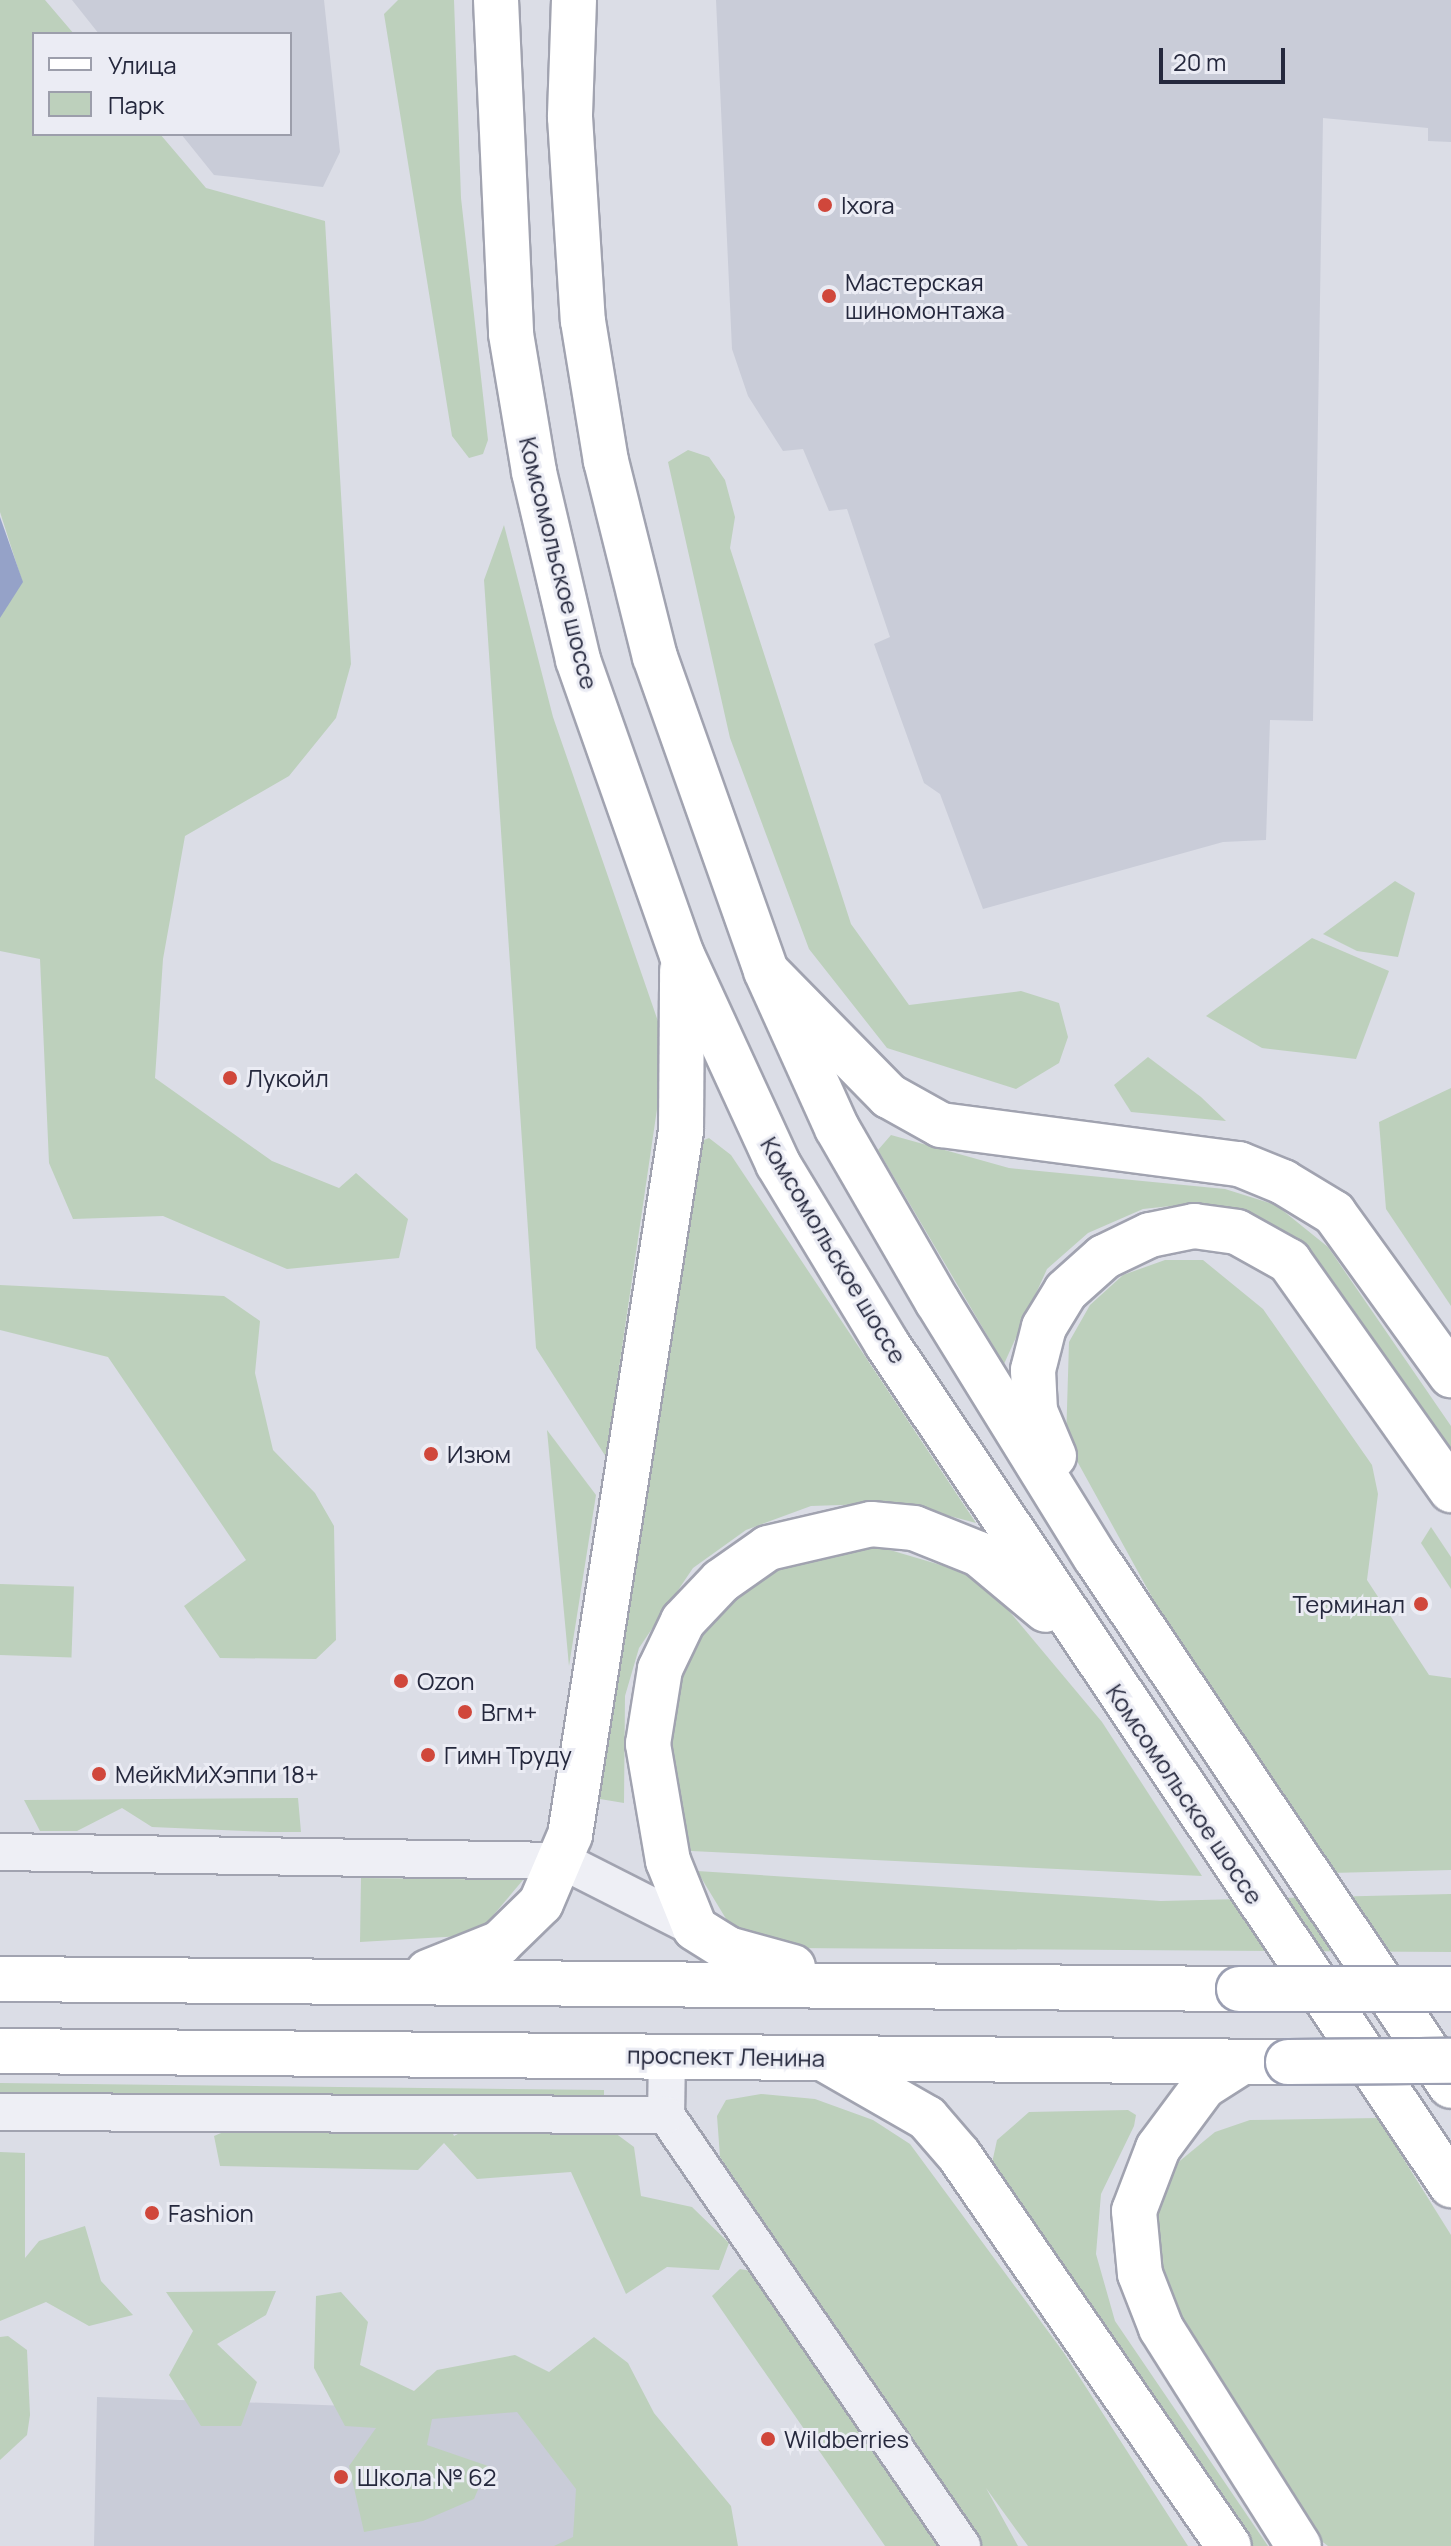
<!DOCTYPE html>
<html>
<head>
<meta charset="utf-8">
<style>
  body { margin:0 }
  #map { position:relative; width:1451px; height:2546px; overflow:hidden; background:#dbdde6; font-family:Manrope,sans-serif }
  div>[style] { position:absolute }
  .built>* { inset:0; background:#c9ccd8 }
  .green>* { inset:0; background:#bdd0bc; transform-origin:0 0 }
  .water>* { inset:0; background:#95a2c8 }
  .roads { filter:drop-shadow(2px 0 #a1a3b0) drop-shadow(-2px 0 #a1a3b0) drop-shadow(0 2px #a1a3b0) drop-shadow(0 -2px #a1a3b0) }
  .street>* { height:36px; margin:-18px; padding:0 18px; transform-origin:18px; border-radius:18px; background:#eeeff5 }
  .secondary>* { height:44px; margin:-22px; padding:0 22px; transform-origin:22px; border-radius:22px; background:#fff }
  .primary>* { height:44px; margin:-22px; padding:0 22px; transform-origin:22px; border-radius:22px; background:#fff }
  .bridges { filter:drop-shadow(2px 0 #9b9fb2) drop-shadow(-2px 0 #9b9fb2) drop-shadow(0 2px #9b9fb2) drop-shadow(0 -2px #9b9fb2) }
  .primary-bridge>* { height:44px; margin:-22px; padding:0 22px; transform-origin:22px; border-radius:22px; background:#fff }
  .dots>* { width:22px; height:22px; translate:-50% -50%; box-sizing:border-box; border:4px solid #ebecf4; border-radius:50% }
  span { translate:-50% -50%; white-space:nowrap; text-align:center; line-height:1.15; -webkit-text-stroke:6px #ebecf4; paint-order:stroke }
  .poi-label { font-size:24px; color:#25283d }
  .left { translate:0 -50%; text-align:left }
  .right { translate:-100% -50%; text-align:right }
  .street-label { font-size:24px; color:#25283d }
  .legend { position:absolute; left:32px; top:32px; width:260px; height:104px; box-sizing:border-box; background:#ebecf4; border:2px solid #9c9eab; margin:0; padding:10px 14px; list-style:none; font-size:24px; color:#25283d }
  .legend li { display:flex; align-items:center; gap:16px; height:40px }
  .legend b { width:40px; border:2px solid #9c9eab }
  .scale { position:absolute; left:1159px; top:48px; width:126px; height:36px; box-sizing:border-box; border:4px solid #25283d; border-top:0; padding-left:10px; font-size:24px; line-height:28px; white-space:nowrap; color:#25283d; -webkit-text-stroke:6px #ebecf4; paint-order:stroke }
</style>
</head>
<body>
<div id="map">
  <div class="built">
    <i style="clip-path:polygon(72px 0,324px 0,340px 152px,323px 187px,214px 175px,181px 134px,290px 134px,290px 34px,99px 34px)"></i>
    <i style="clip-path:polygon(716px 0,1451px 0,1451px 142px,1428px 141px,1428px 128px,1323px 118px,1313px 721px,1270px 720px,1266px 840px,1223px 842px,983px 909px,940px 794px,924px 783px,874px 644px,890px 637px,847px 509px,829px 511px,803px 449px,783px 451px,748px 396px,732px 349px)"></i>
    <i style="clip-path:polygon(97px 2397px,377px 2407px,540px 2398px,628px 2546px,94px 2546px)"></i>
  </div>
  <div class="green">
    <i style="clip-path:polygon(0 0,45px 0,74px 34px,34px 34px,34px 134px,160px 134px,206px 188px,325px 221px,351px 664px,336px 718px,289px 776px,185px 836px,163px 959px,155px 1078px,272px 1161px,339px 1188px,356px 1173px,408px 1219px,399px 1258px,287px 1269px,163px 1216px,73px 1219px,49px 1163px,40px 959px,0 951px,0 591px,22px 581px,0 512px)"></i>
    <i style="clip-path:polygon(398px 0,454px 0,461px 198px,488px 440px,483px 454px,469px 458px,452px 436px,384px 14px)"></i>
    <i style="clip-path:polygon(688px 450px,709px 457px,725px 480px,735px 517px,730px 548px,851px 924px,909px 1005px,1021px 991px,1059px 1003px,1068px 1037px,1059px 1063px,1016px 1089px,887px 1048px,809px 949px,730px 738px,668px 462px)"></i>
    <i style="clip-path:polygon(504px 525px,553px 717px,661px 1030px,662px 1075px,606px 1457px,536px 1348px,484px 580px)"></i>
    <i style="clip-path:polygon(1395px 881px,1415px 893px,1398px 957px,1357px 951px,1323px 934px)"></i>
    <i style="clip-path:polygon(1312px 938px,1389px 971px,1356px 1059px,1262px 1048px,1206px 1016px)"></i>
    <i style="clip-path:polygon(1148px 1057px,1201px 1097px,1226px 1121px,1131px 1112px,1114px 1085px)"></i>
    <i style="clip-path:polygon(1451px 1088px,1451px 1306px,1386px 1209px,1379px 1122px)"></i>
    <i style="clip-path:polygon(891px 1135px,1009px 1168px,1225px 1189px,1276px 1205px,1328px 1247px,1451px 1426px,1451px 1454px,1349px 1303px,1297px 1241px,1247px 1214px,1198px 1203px,1143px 1209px,1088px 1233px,1047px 1269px,1004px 1364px,878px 1150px)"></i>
    <i style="clip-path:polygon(709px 1138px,731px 1155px,976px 1523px,901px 1503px,811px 1506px,746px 1530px,693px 1568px,639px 1648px,625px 1696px,624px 1803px,594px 1798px,699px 1142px)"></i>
    <i style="clip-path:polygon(1165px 1260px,1203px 1260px,1263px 1309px,1372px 1465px,1378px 1494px,1367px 1580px,1429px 1675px,1451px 1678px,1451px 1870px,1330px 1873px,1180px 1648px,1066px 1441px,1069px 1342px,1090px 1305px,1123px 1275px)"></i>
    <i style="clip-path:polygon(0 1285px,224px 1296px,260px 1321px,255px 1373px,273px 1450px,315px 1493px,334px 1526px,336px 1640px,316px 1659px,220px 1658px,184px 1606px,246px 1560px,108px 1357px,0 1330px)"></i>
    <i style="clip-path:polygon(547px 1430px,596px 1495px,569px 1666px)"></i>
    <i style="clip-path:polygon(1431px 1527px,1451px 1557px,1451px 1589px,1421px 1543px)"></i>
    <i style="clip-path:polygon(873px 1545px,961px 1571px,999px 1599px,1102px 1722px,1202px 1876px,691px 1851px,668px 1734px,685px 1663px,721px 1605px,766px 1571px)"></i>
    <i style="left:0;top:1584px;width:74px;height:71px;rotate:2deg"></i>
    <i style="clip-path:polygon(298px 1798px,301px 1832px,270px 1832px,152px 1827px,122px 1808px,77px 1831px,40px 1831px,24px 1800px)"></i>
    <i style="clip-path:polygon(697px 1871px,1161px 1901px,1451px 1894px,1451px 1952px,789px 1948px,731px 1927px)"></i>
    <i style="clip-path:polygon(361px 1878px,523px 1880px,485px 1925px,462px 1936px,360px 1942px)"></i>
    <i style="clip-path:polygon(evenodd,0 2083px,604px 2090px,604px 2098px,576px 2104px,634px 2147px,641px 2196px,692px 2207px,729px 2243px,719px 2270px,667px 2267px,626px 2294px,571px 2172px,477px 2179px,444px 2143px,418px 2170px,220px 2166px,214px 2136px,294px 2102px,0 2099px,0 2083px,441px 2106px,489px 2118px,454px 2136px,441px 2106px)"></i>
    <i style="clip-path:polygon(761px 2094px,815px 2099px,873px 2120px,910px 2144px,1064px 2353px,1188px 2546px,1028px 2546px,986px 2488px,1018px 2546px,885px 2546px,712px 2296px,740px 2269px,803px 2280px,720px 2157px,717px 2116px,726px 2100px)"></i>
    <i style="clip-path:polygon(1128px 2110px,1136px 2115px,1134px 2126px,1101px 2194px,1096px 2254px,1115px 2321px,1268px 2546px,1247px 2546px,992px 2163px,997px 2140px,1029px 2112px)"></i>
    <i style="clip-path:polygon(1378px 2118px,1451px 2235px,1451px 2546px,1328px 2546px,1315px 2536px,1151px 2288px,1142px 2246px,1170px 2169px,1215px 2132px,1250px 2120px)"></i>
    <i style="clip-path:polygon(0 2152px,25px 2153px,25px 2258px,39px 2241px,85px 2226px,101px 2281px,133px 2315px,89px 2326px,46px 2302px,0 2321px)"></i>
    <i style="clip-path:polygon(276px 2291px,266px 2315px,217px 2344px,257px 2382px,241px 2426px,201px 2426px,169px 2375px,193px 2331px,166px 2292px)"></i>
    <i style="clip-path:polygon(341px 2292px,368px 2322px,360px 2365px,414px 2391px,437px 2370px,515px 2355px,549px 2372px,594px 2337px,628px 2363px,654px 2413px,731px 2506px,738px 2546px,554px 2546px,573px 2537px,576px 2489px,517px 2412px,432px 2419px,427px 2445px,488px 2466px,474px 2499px,423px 2521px,364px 2532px,349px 2466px,376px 2428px,345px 2426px,314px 2368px,316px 2296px)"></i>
    <i style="clip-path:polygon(8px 2336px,27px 2350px,30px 2415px,27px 2435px,0 2460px,0 2337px)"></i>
  </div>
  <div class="water">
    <i style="clip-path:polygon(0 517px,23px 582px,0 618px)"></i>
  </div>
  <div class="roads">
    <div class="street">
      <i style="left:0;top:1852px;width:563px;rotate:0.92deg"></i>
      <i style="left:563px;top:1861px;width:148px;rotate:26.9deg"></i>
      <i style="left:667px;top:2054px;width:61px;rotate:90.9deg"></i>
      <i style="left:666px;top:2115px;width:523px;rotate:55.52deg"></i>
      <i style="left:0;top:2112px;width:666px;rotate:0.26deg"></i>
    </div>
    <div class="secondary">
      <i style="left:770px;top:975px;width:170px;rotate:45.5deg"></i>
      <i style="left:889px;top:1096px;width:60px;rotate:29.1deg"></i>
      <i style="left:941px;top:1125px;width:301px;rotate:7.5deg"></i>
      <i style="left:1239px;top:1164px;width:48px;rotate:22.2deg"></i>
      <i style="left:1283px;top:1182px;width:60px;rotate:31.3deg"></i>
      <i style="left:1334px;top:1213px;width:200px;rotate:54.2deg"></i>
    </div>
    <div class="primary">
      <i style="left:496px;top:0;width:334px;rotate:87.4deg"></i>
      <i style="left:511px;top:334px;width:140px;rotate:80.5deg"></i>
      <i style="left:534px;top:472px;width:193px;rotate:76.8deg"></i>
      <i style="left:578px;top:660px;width:313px;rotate:70.6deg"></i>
      <i style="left:682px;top:955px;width:230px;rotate:65.3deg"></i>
      <i style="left:778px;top:1164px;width:210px;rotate:58.8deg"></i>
      <i style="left:887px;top:1344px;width:1013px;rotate:56.15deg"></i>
      <i style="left:574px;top:0;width:117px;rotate:92deg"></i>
      <i style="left:570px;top:117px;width:204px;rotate:86.4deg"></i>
      <i style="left:583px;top:321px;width:142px;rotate:80.7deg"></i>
      <i style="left:606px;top:461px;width:202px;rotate:76deg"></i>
      <i style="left:655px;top:657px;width:333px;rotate:70.5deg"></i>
      <i style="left:766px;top:971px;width:172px;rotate:65.7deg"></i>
      <i style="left:837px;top:1128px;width:200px;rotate:60deg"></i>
      <i style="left:937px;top:1301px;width:302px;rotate:58.3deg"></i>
      <i style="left:1096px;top:1558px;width:636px;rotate:56.09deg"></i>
      <i style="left:1054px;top:1456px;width:49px;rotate:-112.9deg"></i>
      <i style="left:1035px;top:1411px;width:41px;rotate:-92.8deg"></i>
      <i style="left:1033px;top:1370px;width:44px;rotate:-75.7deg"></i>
      <i style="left:1044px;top:1327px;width:42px;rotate:-58.6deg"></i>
      <i style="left:1066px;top:1291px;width:51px;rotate:-41.8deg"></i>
      <i style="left:1104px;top:1257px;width:51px;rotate:-25.6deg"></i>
      <i style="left:1150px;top:1235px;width:45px;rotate:-11.6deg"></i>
      <i style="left:1194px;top:1226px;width:43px;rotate:7.9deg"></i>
      <i style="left:1237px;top:1232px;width:60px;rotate:29.1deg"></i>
      <i style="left:1289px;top:1261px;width:281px;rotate:54.7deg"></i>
      <i style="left:793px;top:1967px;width:67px;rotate:-164.5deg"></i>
      <i style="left:728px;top:1949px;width:39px;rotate:-148deg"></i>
      <i style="left:695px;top:1928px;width:72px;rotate:-111.9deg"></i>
      <i style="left:668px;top:1861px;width:119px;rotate:-99.7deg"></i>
      <i style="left:648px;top:1744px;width:76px;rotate:-80.9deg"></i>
      <i style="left:660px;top:1669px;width:53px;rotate:-64.4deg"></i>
      <i style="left:683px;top:1621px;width:55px;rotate:-46.5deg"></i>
      <i style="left:721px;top:1581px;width:57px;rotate:-35.1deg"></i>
      <i style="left:768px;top:1548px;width:106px;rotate:-13.1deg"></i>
      <i style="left:871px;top:1524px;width:43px;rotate:5.3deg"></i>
      <i style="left:914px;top:1528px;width:70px;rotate:21.8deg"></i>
      <i style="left:979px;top:1554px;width:87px;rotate:39.9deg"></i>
      <i style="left:428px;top:1972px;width:78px;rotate:-21.9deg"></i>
      <i style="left:500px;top:1943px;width:57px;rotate:-44.3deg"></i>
      <i style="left:541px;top:1903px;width:74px;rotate:-66.9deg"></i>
      <i style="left:570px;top:1835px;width:713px;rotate:-81.04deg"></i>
      <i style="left:681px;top:1131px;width:161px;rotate:-89.6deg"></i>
      <i style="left:0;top:1979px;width:1239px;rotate:0.46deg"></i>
      <i style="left:0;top:2051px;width:1288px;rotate:0.49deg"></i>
      <i style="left:824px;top:2059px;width:119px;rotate:29.8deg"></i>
      <i style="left:927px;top:2118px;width:49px;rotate:49.1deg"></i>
      <i style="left:959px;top:2155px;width:475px;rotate:55.4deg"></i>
      <i style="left:1242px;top:2062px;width:45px;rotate:147.7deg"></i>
      <i style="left:1204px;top:2086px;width:77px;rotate:126.6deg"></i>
      <i style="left:1158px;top:2148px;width:67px;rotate:110.9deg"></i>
      <i style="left:1134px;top:2211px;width:63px;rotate:84.6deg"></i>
      <i style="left:1140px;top:2274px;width:58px;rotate:68.7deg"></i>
      <i style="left:1161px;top:2328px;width:258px;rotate:57.7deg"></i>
    </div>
  </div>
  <div class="bridges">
    <div class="primary-bridge">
      <i style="left:1239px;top:1989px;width:212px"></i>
      <i style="left:1288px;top:2062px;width:163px;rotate:-0.4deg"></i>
    </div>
  </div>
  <div class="dots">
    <i style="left:825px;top:205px;background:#d0473b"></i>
    <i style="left:829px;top:296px;background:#d0473b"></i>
    <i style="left:230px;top:1078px;background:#d0473b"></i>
    <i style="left:431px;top:1454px;background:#d0473b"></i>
    <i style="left:1421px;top:1604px;background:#d0473b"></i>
    <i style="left:401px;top:1681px;background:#d0473b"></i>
    <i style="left:465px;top:1712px;background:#d0473b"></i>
    <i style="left:428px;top:1755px;background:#d0473b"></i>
    <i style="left:99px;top:1774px;background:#d0473b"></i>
    <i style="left:152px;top:2213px;background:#d0473b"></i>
    <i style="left:768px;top:2439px;background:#d0473b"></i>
    <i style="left:341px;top:2477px;background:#d0473b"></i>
  </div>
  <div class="poi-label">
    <span class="left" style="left:841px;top:205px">Ixora</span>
    <span class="left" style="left:845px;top:296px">Мастерская<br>шиномонтажа</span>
    <span class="left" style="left:246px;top:1078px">Лукойл</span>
    <span class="left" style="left:447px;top:1454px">Изюм</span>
    <span class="right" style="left:1405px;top:1604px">Терминал</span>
    <span class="left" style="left:417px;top:1681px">Ozon</span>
    <span class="left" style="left:481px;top:1712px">Вгм+</span>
    <span class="left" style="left:444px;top:1755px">Гимн Труду</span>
    <span class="left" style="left:115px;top:1774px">МейкМиХэппи 18+</span>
    <span class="left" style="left:168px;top:2213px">Fashion</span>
    <span class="left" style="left:784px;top:2439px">Wildberries</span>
    <span class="left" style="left:357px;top:2477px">Школа № 62</span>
  </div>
  <div class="street-label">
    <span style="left:559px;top:563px;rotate:76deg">Комсомольское шоссе</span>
    <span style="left:834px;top:1250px;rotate:59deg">Комсомольское шоссе</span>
    <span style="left:1185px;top:1794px;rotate:56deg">Комсомольское шоссе</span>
    <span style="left:726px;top:2056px;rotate:1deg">проспект Ленина</span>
  </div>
  <ul class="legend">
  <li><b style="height:10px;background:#fff"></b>Улица</li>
  <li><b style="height:22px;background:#bdd0bc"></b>Парк</li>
  </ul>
  <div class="scale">20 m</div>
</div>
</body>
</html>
